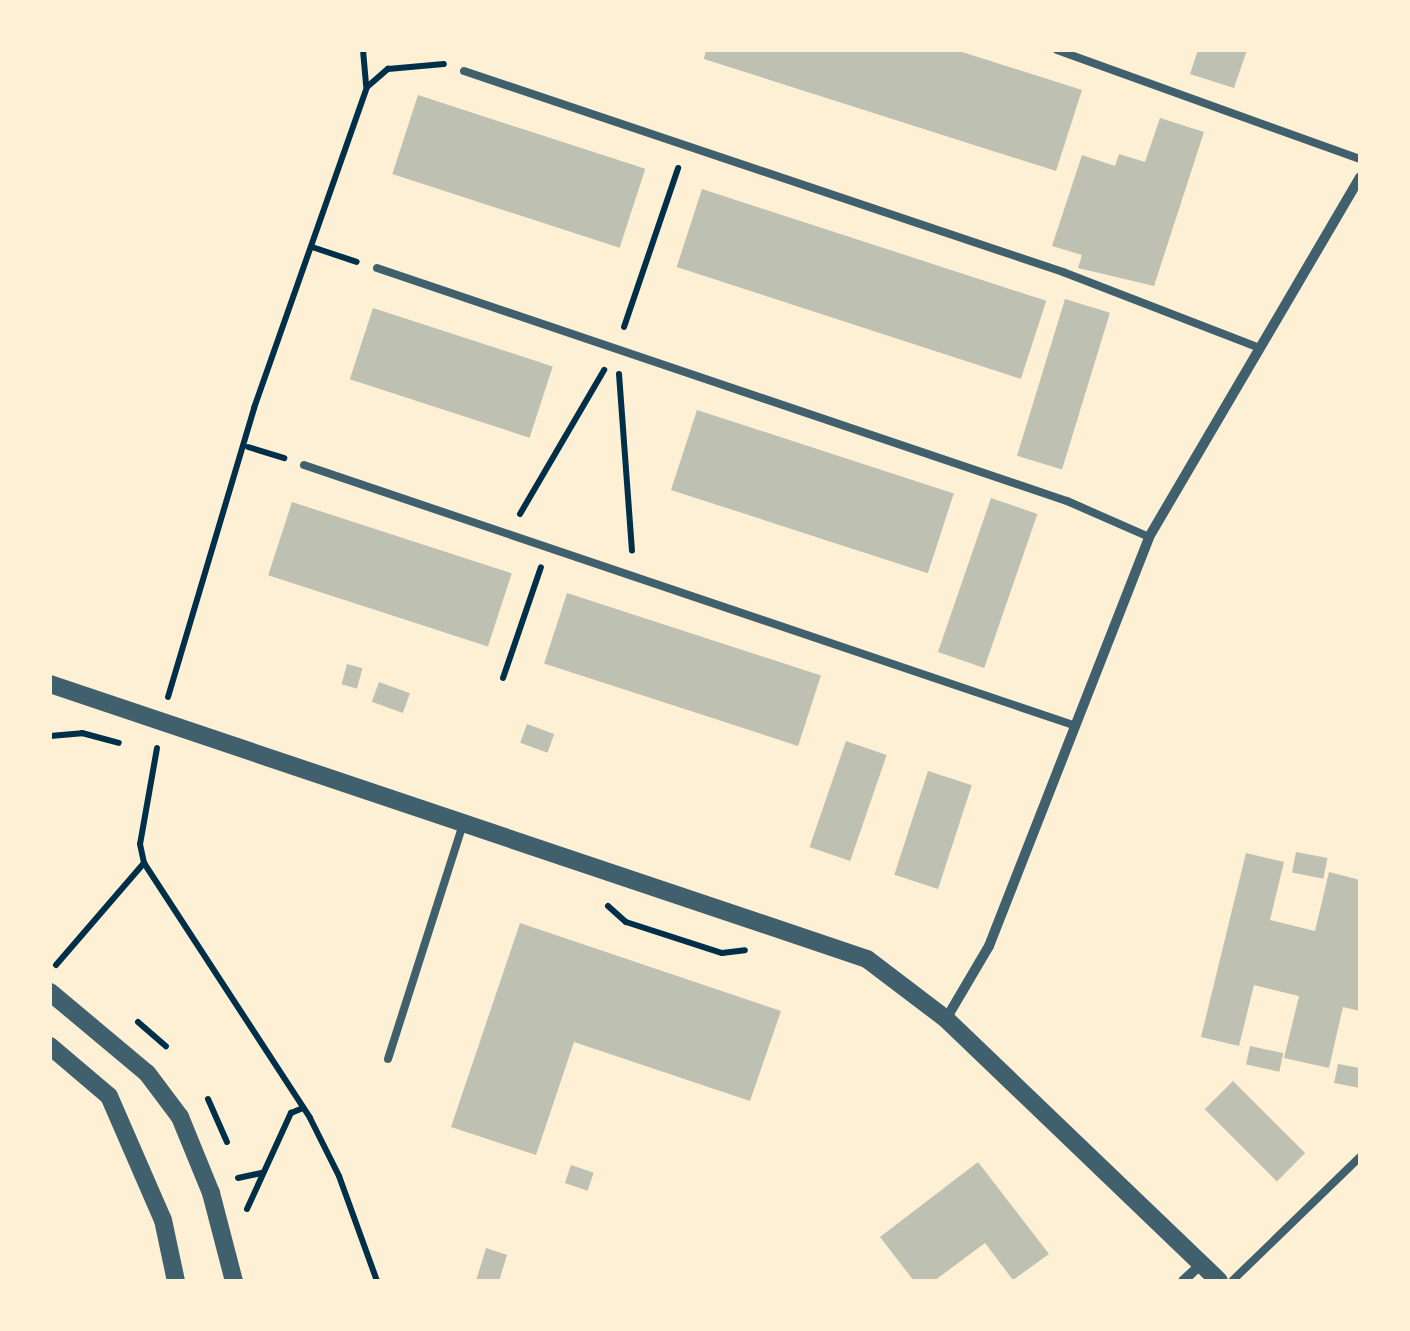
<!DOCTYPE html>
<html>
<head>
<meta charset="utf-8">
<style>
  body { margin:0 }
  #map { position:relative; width:1410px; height:1331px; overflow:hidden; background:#fdf0d5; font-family:"Work Sans",sans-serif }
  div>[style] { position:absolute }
  .building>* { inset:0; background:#bec0b2; transform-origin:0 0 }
  .path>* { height:6px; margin:-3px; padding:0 3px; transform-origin:3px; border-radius:3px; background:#003049 }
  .service>* { height:8px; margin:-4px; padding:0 4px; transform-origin:4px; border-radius:4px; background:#3f606c }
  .minor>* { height:10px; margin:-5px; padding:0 5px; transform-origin:5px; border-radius:5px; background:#3f606c }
  .tertiary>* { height:18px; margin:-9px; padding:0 9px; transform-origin:9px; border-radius:9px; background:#3f606c }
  span { translate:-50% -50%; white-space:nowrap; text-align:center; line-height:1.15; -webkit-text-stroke:9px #fdf0d5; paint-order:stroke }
  .frame { position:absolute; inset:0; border:52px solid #fdf0d5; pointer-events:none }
</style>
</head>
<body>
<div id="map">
  <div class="building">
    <i style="clip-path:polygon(706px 50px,956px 50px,1082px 90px,1056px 171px,704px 59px)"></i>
    <i style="clip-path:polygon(1198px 50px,1247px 50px,1234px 88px,1190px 74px)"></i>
    <i style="left:418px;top:95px;width:239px;height:83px;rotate:18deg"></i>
    <i style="clip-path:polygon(1160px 118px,1204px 132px,1154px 286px,1078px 268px,1082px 255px,1052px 246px,1082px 155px,1115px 166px,1119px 154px,1145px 162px)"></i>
    <i style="left:702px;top:189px;width:362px;height:82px;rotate:18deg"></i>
    <i style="left:1065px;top:299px;width:47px;height:164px;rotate:17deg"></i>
    <i style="left:373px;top:308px;width:189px;height:75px;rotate:18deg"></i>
    <i style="left:697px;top:410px;width:270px;height:84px;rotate:18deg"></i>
    <i style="left:991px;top:498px;width:49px;height:163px;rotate:19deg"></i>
    <i style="left:292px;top:502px;width:231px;height:77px;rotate:18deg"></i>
    <i style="left:567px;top:593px;width:267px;height:74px;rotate:18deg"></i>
    <i style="left:347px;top:664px;width:16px;height:21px;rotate:15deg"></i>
    <i style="left:379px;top:682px;width:33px;height:21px;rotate:20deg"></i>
    <i style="left:527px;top:724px;width:29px;height:20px;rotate:20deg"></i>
    <i style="left:846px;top:741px;width:43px;height:112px;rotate:19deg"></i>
    <i style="left:928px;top:771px;width:46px;height:109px;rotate:18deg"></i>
    <i style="left:1296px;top:852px;width:32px;height:21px;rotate:11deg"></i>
    <i style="clip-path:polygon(1246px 853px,1284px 862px,1270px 920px,1315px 931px,1329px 872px,1360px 880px,1360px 1011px,1343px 1007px,1329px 1068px,1284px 1058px,1299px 996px,1254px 985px,1239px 1046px,1201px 1037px)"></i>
    <i style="clip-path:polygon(520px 923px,781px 1011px,750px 1101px,574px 1042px,536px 1155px,451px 1127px)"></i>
    <i style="left:1250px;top:1046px;width:34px;height:19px;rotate:12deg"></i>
    <i style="clip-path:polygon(1338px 1064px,1360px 1068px,1360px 1088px,1334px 1083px)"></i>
    <i style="left:1233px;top:1081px;width:102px;height:40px;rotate:45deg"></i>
    <i style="clip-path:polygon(978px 1162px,1049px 1254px,1013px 1280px,985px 1243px,934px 1281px,914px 1281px,880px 1237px)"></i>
    <i style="left:571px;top:1165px;width:24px;height:19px;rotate:19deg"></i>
    <i style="clip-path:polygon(486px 1248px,507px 1255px,499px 1281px,476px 1281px)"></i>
  </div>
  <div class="path">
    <i style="left:363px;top:50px;width:36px;rotate:85deg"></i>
    <i style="left:312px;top:247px;width:47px;rotate:18.4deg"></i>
    <i style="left:624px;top:327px;width:168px;rotate:-71.2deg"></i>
    <i style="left:619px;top:374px;width:177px;rotate:85.8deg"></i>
    <i style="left:248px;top:447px;width:38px;rotate:17deg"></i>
    <i style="left:520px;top:514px;width:167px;rotate:-59.7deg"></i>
    <i style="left:503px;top:678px;width:117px;rotate:-71.1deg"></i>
    <i style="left:168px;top:697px;width:302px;rotate:-73.4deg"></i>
    <i style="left:254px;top:408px;width:340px;rotate:-70.6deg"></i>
    <i style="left:367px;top:87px;width:28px;rotate:-41deg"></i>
    <i style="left:388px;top:69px;width:56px;rotate:-5.1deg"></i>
    <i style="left:50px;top:736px;width:32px;rotate:-5deg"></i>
    <i style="left:82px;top:733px;width:38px;rotate:15deg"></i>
    <i style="left:157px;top:748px;width:97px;rotate:100deg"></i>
    <i style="left:140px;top:844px;width:19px;rotate:78deg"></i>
    <i style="left:144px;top:863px;width:304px;rotate:56.9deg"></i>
    <i style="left:310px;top:1118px;width:65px;rotate:63.4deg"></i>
    <i style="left:339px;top:1176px;width:112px;rotate:70.1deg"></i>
    <i style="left:608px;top:906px;width:24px;rotate:42deg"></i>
    <i style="left:626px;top:922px;width:101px;rotate:17.9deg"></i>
    <i style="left:722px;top:953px;width:23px;rotate:-7deg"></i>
    <i style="left:56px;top:965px;width:135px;rotate:-49.2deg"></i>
    <i style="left:138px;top:1022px;width:37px;rotate:41deg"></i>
    <i style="left:208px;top:1099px;width:47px;rotate:66.2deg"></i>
    <i style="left:238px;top:1178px;width:25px;rotate:-12deg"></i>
    <i style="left:247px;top:1209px;width:106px;rotate:-65.4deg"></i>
    <i style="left:291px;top:1113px;width:13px;rotate:-23deg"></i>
  </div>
  <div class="service">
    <i style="left:1057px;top:50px;width:322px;rotate:19.8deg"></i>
    <i style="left:464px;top:71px;width:632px;rotate:18.55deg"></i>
    <i style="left:1063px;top:272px;width:206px;rotate:21.1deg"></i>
    <i style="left:377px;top:268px;width:728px;rotate:18.66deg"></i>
    <i style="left:1067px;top:501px;width:90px;rotate:23.7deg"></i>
    <i style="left:304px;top:465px;width:812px;rotate:18.68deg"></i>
    <i style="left:388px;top:1059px;width:247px;rotate:-72.3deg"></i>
    <i style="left:1232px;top:1281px;width:178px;rotate:-44.1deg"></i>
  </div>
  <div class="minor">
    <i style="left:946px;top:1019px;width:85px;rotate:-59.5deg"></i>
    <i style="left:989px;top:946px;width:439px;rotate:-68.6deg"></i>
    <i style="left:1149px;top:537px;width:417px;rotate:-59.6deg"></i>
    <i style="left:1183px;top:1281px;width:23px;rotate:-43deg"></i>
  </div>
  <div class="tertiary">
    <i style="left:50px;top:684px;width:862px;rotate:18.6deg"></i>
    <i style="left:867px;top:959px;width:99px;rotate:37.2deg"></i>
    <i style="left:946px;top:1019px;width:378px;rotate:43.8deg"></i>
    <i style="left:50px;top:992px;width:126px;rotate:39.9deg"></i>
    <i style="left:147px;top:1073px;width:55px;rotate:53.1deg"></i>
    <i style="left:180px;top:1117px;width:82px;rotate:67.8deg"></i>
    <i style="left:211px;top:1193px;width:91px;rotate:75.4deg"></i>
    <i style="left:50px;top:1046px;width:77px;rotate:40.3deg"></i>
    <i style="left:109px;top:1096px;width:135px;rotate:66.5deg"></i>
    <i style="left:163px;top:1220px;width:62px;rotate:78deg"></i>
  </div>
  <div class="frame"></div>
</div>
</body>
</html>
